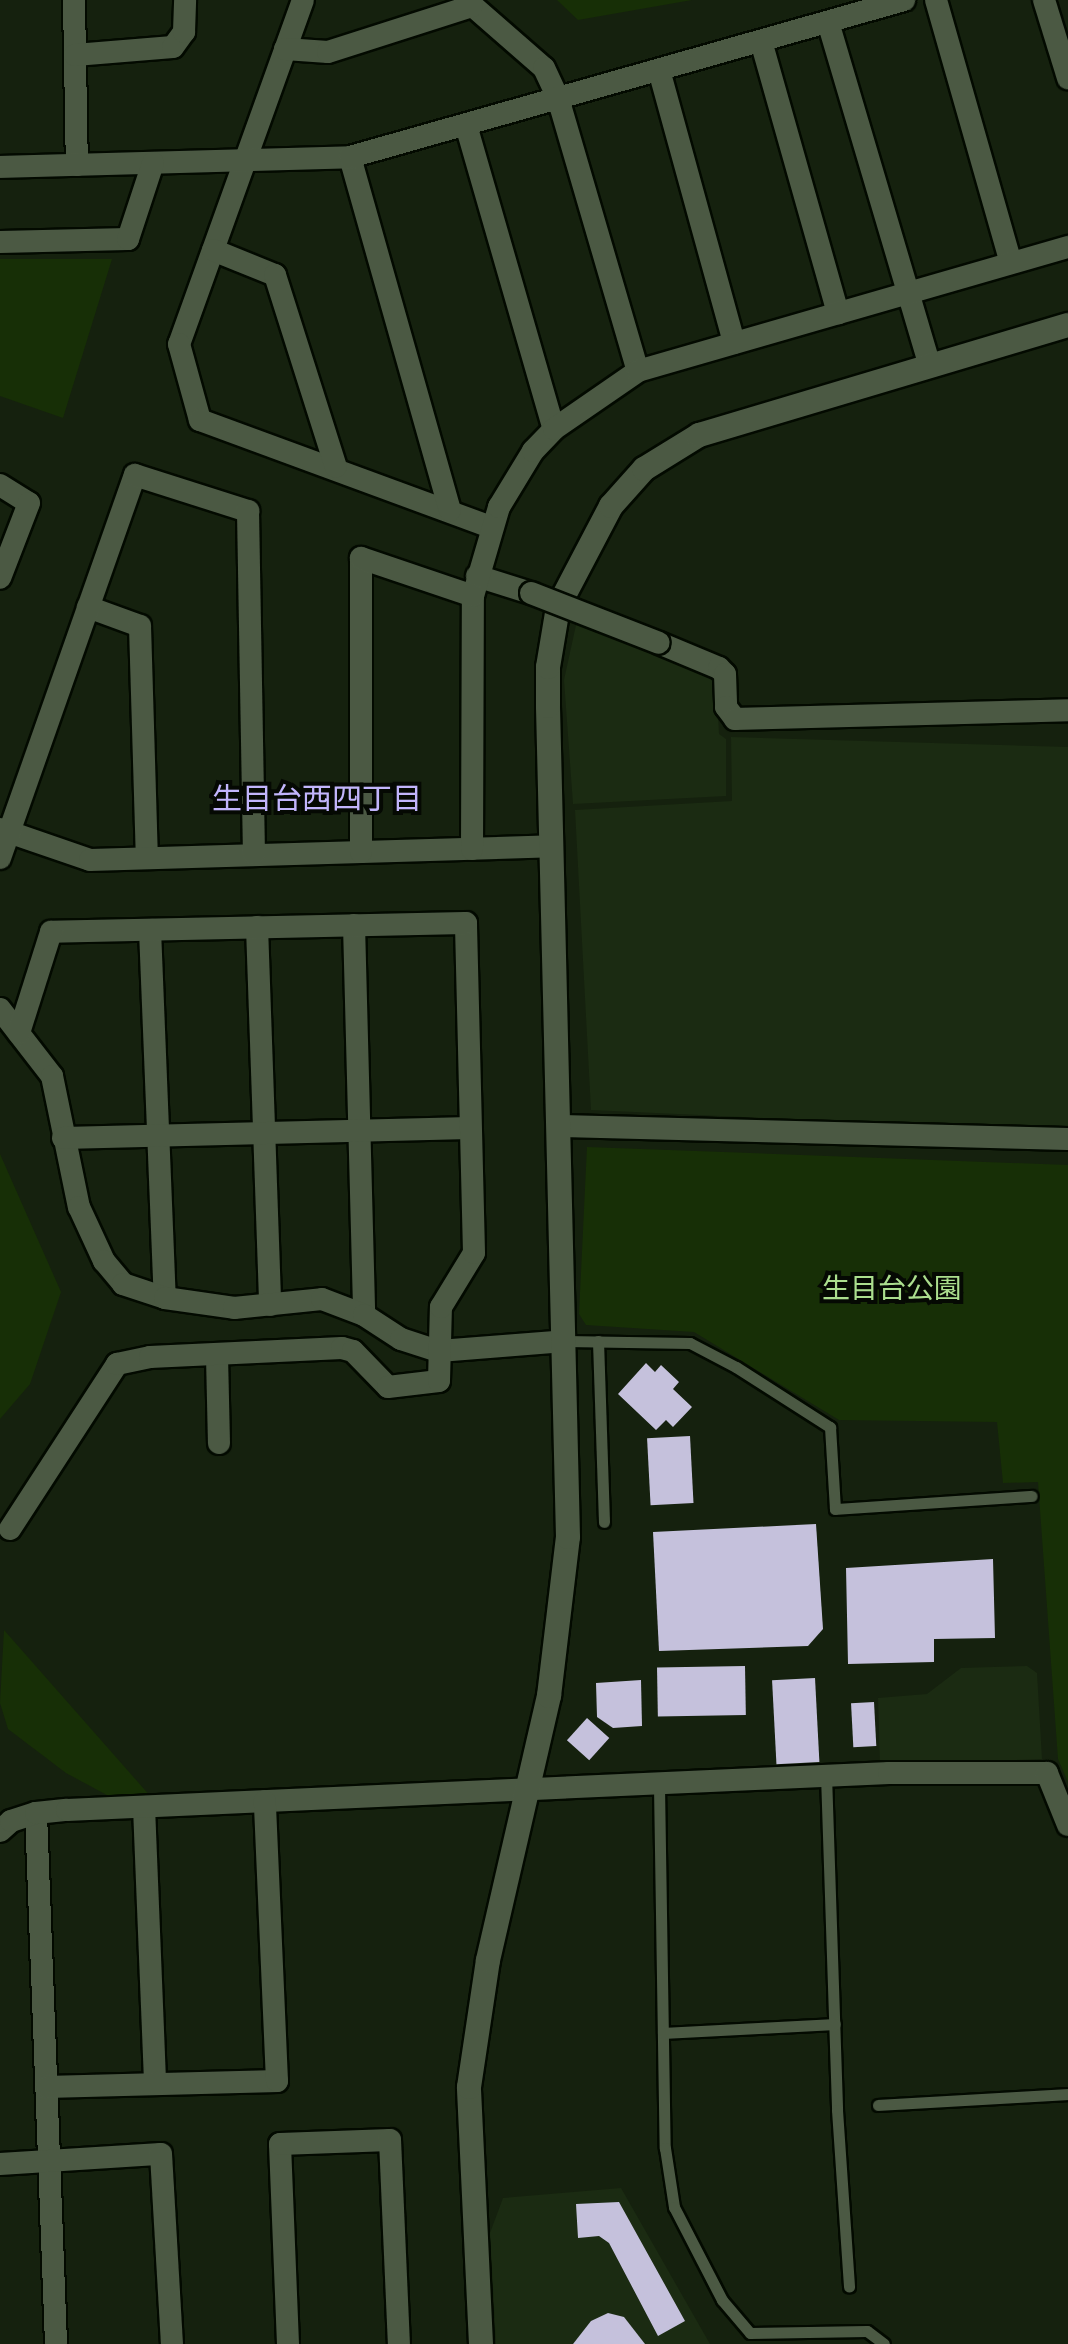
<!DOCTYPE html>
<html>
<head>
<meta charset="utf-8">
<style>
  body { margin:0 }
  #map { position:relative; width:1068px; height:2344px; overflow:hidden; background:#15210e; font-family:"Fira Sans Condensed","Noto Sans JP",sans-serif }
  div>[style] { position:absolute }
  .built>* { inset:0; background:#1b2b12 }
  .green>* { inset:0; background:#172f06 }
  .building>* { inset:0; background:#c5c1dc; transform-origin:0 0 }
  .roads { filter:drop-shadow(2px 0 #030a00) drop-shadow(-2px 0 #030a00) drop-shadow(0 2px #030a00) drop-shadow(0 -2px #030a00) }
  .lane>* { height:11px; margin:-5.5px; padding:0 5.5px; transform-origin:5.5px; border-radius:5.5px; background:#4b5943 }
  .street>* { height:22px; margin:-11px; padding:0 11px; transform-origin:11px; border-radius:11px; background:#4b5943 }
  .secondary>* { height:24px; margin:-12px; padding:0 12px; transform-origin:12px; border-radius:12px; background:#4b5943 }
  .bridges { filter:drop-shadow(2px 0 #030a00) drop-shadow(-2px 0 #030a00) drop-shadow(0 2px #030a00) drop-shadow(0 -2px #030a00) }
  .street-bridge>* { height:22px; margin:-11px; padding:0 11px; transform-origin:11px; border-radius:11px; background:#4b5943 }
  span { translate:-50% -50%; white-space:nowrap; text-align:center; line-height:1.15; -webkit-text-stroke:8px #050903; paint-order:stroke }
  .park-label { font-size:28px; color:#abde8e }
  .neighbourhood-label { font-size:30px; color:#c2b5fc }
</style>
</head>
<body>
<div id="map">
  <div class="built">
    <i style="clip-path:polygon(576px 625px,716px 676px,719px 734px,726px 739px,726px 796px,573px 804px,564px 680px)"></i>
    <i style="clip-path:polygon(731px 737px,1068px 747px,1068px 1132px,591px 1110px,575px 810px,732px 801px)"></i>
    <i style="clip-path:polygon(1027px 1666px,1037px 1673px,1042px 1759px,880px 1765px,878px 1698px,927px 1694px,961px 1668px)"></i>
    <i style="clip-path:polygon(621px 2188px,710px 2344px,496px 2344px,490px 2233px,503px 2198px)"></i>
  </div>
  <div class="green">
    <i style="clip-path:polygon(557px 0,692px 0,578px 20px)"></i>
    <i style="clip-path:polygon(0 259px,112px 259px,63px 418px,0 396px)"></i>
    <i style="clip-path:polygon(587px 1147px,1068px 1165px,1068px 1782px,1058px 1759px,1038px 1482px,1003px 1483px,997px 1422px,839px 1420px,694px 1332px,586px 1325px,579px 1314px)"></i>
    <i style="clip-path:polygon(0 1154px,61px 1292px,30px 1384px,0 1419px)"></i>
    <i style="clip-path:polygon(4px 1630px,159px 1806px,131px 1808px,66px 1773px,8px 1729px,0 1703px)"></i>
  </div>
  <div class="building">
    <i style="clip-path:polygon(646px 1363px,655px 1372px,661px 1365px,679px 1382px,673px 1389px,692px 1407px,673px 1427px,666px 1420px,656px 1430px,618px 1394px)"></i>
    <i style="left:690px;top:1436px;width:67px;height:43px;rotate:87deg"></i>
    <i style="clip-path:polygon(816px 1524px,823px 1629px,808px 1646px,659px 1651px,653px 1532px)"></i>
    <i style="clip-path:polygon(993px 1559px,995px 1638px,934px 1639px,934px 1662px,848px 1664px,846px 1568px)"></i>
    <i style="left:745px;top:1666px;width:49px;height:88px;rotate:89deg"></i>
    <i style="left:815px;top:1678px;width:84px;height:43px;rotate:87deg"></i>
    <i style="clip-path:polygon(641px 1680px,642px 1726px,613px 1728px,597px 1717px,596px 1683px)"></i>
    <i style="left:874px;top:1702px;width:44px;height:23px;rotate:87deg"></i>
    <i style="left:587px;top:1718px;width:30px;height:30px;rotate:42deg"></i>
    <i style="clip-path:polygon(619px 2202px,685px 2321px,658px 2336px,609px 2243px,599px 2236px,578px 2238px,576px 2204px)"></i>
    <i style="clip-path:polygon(608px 2313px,624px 2317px,645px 2344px,573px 2344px,591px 2321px)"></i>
  </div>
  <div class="roads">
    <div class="lane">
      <i style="left:565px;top:1341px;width:125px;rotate:0.9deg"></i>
      <i style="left:690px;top:1343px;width:52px;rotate:27.6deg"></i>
      <i style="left:736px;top:1367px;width:112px;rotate:32.6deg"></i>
      <i style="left:830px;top:1427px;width:82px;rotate:86.5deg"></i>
      <i style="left:835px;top:1509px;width:197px;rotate:-3.8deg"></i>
      <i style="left:598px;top:1341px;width:181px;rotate:88.1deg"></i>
      <i style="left:826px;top:1775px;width:335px;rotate:88.1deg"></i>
      <i style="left:837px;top:2110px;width:177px;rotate:86.1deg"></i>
      <i style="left:659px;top:1786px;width:362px;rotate:89.1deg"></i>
      <i style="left:665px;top:2148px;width:60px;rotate:81.3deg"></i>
      <i style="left:674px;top:2207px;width:105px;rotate:62.7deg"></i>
      <i style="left:722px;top:2300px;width:43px;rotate:49.7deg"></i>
      <i style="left:750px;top:2333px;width:117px;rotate:-1deg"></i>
      <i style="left:867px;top:2331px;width:21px;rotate:37deg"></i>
      <i style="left:663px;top:2033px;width:172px;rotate:-3deg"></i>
      <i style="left:878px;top:2105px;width:190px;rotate:-3.3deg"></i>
    </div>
    <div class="street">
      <i style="left:74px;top:0;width:165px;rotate:89deg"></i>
      <i style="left:303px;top:0;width:366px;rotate:109.8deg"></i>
      <i style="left:179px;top:344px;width:79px;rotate:74.6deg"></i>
      <i style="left:200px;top:420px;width:310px;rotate:20.2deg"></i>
      <i style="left:466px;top:0;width:103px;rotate:41.1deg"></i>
      <i style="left:544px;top:68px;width:33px;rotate:65deg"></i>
      <i style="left:558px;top:98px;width:284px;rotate:73.7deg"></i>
      <i style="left:936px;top:0;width:273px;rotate:74.1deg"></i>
      <i style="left:1044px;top:0;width:82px;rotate:72.9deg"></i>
      <i style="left:828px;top:22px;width:355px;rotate:73.5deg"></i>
      <i style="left:761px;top:41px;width:283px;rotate:74.2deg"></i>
      <i style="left:285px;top:49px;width:43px;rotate:4deg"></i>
      <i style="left:328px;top:52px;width:151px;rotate:-17.7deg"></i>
      <i style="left:75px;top:55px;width:98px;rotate:-4.7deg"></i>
      <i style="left:173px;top:47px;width:19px;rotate:-54deg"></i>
      <i style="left:184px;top:32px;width:32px;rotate:-88deg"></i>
      <i style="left:659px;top:70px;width:283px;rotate:74.6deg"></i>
      <i style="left:466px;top:125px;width:316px;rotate:73.9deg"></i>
      <i style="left:350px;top:157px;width:367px;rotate:74.2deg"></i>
      <i style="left:0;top:167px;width:350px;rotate:-1.6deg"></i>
      <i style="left:350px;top:157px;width:576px;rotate:-15.82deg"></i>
      <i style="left:0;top:242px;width:128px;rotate:-1.3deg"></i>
      <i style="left:128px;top:239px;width:80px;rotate:-71.8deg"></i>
      <i style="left:213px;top:250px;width:67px;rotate:22deg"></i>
      <i style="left:275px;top:275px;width:201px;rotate:72.4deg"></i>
      <i style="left:0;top:485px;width:34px;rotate:32deg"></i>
      <i style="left:29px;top:503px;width:80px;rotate:111.1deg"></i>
      <i style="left:477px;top:576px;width:57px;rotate:17.5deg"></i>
      <i style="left:88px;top:607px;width:55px;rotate:20.1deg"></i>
      <i style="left:140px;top:626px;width:232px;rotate:88.3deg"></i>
      <i style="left:659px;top:643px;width:65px;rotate:22.6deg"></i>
      <i style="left:719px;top:668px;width:8px;rotate:45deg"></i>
      <i style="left:725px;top:674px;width:33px;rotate:88deg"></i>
      <i style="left:726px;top:707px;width:15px;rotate:53deg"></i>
      <i style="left:735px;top:719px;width:333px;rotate:-1.5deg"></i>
      <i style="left:0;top:829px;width:95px;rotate:19deg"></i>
      <i style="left:90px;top:860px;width:462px;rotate:-1.7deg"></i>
      <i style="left:472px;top:849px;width:253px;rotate:-89.8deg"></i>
      <i style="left:473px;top:596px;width:93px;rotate:-73.7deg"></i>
      <i style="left:499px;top:507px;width:66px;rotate:-58.7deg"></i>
      <i style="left:533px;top:451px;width:30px;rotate:-46deg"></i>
      <i style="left:554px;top:429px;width:102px;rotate:-34.6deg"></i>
      <i style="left:638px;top:371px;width:448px;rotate:-16.1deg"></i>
      <i style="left:361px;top:852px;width:294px;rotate:-90deg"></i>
      <i style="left:361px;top:558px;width:118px;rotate:18.7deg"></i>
      <i style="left:0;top:858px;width:406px;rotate:-70.6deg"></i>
      <i style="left:135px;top:475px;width:119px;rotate:17.7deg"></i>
      <i style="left:248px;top:511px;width:343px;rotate:89deg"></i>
      <i style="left:354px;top:925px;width:390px;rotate:88.5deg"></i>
      <i style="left:257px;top:927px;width:378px;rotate:88deg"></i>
      <i style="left:150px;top:930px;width:368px;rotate:87.7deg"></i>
      <i style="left:0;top:1009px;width:85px;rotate:52.2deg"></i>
      <i style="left:52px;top:1076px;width:134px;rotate:78.4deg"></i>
      <i style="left:79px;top:1207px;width:60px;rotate:65.2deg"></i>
      <i style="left:104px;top:1261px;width:30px;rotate:50deg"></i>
      <i style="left:123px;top:1284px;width:44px;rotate:18.4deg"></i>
      <i style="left:165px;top:1298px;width:70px;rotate:8.2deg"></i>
      <i style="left:234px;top:1308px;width:88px;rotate:-5.8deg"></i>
      <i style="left:322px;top:1299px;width:45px;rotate:20.9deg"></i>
      <i style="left:364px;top:1315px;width:44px;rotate:33deg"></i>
      <i style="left:401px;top:1339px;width:40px;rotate:18deg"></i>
      <i style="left:439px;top:1351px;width:126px;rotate:-4.5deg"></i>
      <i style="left:562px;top:1126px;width:506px;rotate:1.47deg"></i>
      <i style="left:63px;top:1138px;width:407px;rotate:-1.4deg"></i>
      <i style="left:217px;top:1356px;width:87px;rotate:88.7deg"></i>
      <i style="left:10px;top:1529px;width:197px;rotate:-57deg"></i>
      <i style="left:117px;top:1364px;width:34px;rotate:-12deg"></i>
      <i style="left:150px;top:1357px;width:192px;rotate:-2.7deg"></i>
      <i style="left:342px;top:1348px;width:11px;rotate:15deg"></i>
      <i style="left:353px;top:1351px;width:50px;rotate:45.8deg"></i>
      <i style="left:388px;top:1387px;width:51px;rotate:-6.7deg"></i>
      <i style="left:439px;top:1381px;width:74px;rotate:-88.5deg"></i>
      <i style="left:441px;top:1307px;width:63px;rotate:-58.6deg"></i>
      <i style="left:474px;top:1253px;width:330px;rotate:-91.4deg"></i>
      <i style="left:466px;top:923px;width:415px;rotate:178.8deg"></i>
      <i style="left:51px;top:932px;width:106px;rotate:107.6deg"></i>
      <i style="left:144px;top:1807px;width:277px;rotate:87.7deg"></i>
      <i style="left:36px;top:1813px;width:531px;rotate:87.84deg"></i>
      <i style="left:0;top:1831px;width:15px;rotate:-42deg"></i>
      <i style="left:11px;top:1821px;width:26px;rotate:-18deg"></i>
      <i style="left:36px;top:1813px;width:31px;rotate:-6deg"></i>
      <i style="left:67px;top:1810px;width:823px;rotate:-2.58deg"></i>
      <i style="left:889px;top:1773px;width:158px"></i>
      <i style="left:1047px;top:1773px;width:56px;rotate:68deg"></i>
      <i style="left:47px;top:2087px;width:230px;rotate:-1.5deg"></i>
      <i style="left:277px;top:2081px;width:280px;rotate:-92.5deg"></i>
      <i style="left:0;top:2164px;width:161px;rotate:-3.6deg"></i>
      <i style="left:161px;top:2154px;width:190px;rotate:86.7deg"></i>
      <i style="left:288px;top:2344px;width:200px;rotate:-92.3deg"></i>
      <i style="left:280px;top:2144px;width:110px;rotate:-2.1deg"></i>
      <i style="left:390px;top:2140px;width:204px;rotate:87.5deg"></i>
    </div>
    <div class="secondary">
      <i style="left:481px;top:2344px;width:257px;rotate:-92.7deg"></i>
      <i style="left:469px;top:2087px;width:128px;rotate:-81.5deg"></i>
      <i style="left:488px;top:1960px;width:271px;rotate:-77deg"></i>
      <i style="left:549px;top:1696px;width:160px;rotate:-83.2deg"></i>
      <i style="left:568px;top:1537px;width:831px;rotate:-91.38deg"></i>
      <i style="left:548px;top:706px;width:39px;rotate:-90deg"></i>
      <i style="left:548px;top:667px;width:61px;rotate:-80.5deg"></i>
      <i style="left:558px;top:607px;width:114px;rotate:-62.3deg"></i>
      <i style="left:611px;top:506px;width:50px;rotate:-48.3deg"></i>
      <i style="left:644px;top:469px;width:65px;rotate:-31.7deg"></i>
      <i style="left:699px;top:435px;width:385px;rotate:-16.6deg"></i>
    </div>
  </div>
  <div class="bridges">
    <div class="street-bridge">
      <i style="left:531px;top:593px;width:137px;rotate:21.3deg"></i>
    </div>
  </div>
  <div class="park-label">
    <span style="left:892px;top:1289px">生目台公園</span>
  </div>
  <div class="neighbourhood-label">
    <span style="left:317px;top:799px">生目台西四丁目</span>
  </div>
</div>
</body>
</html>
